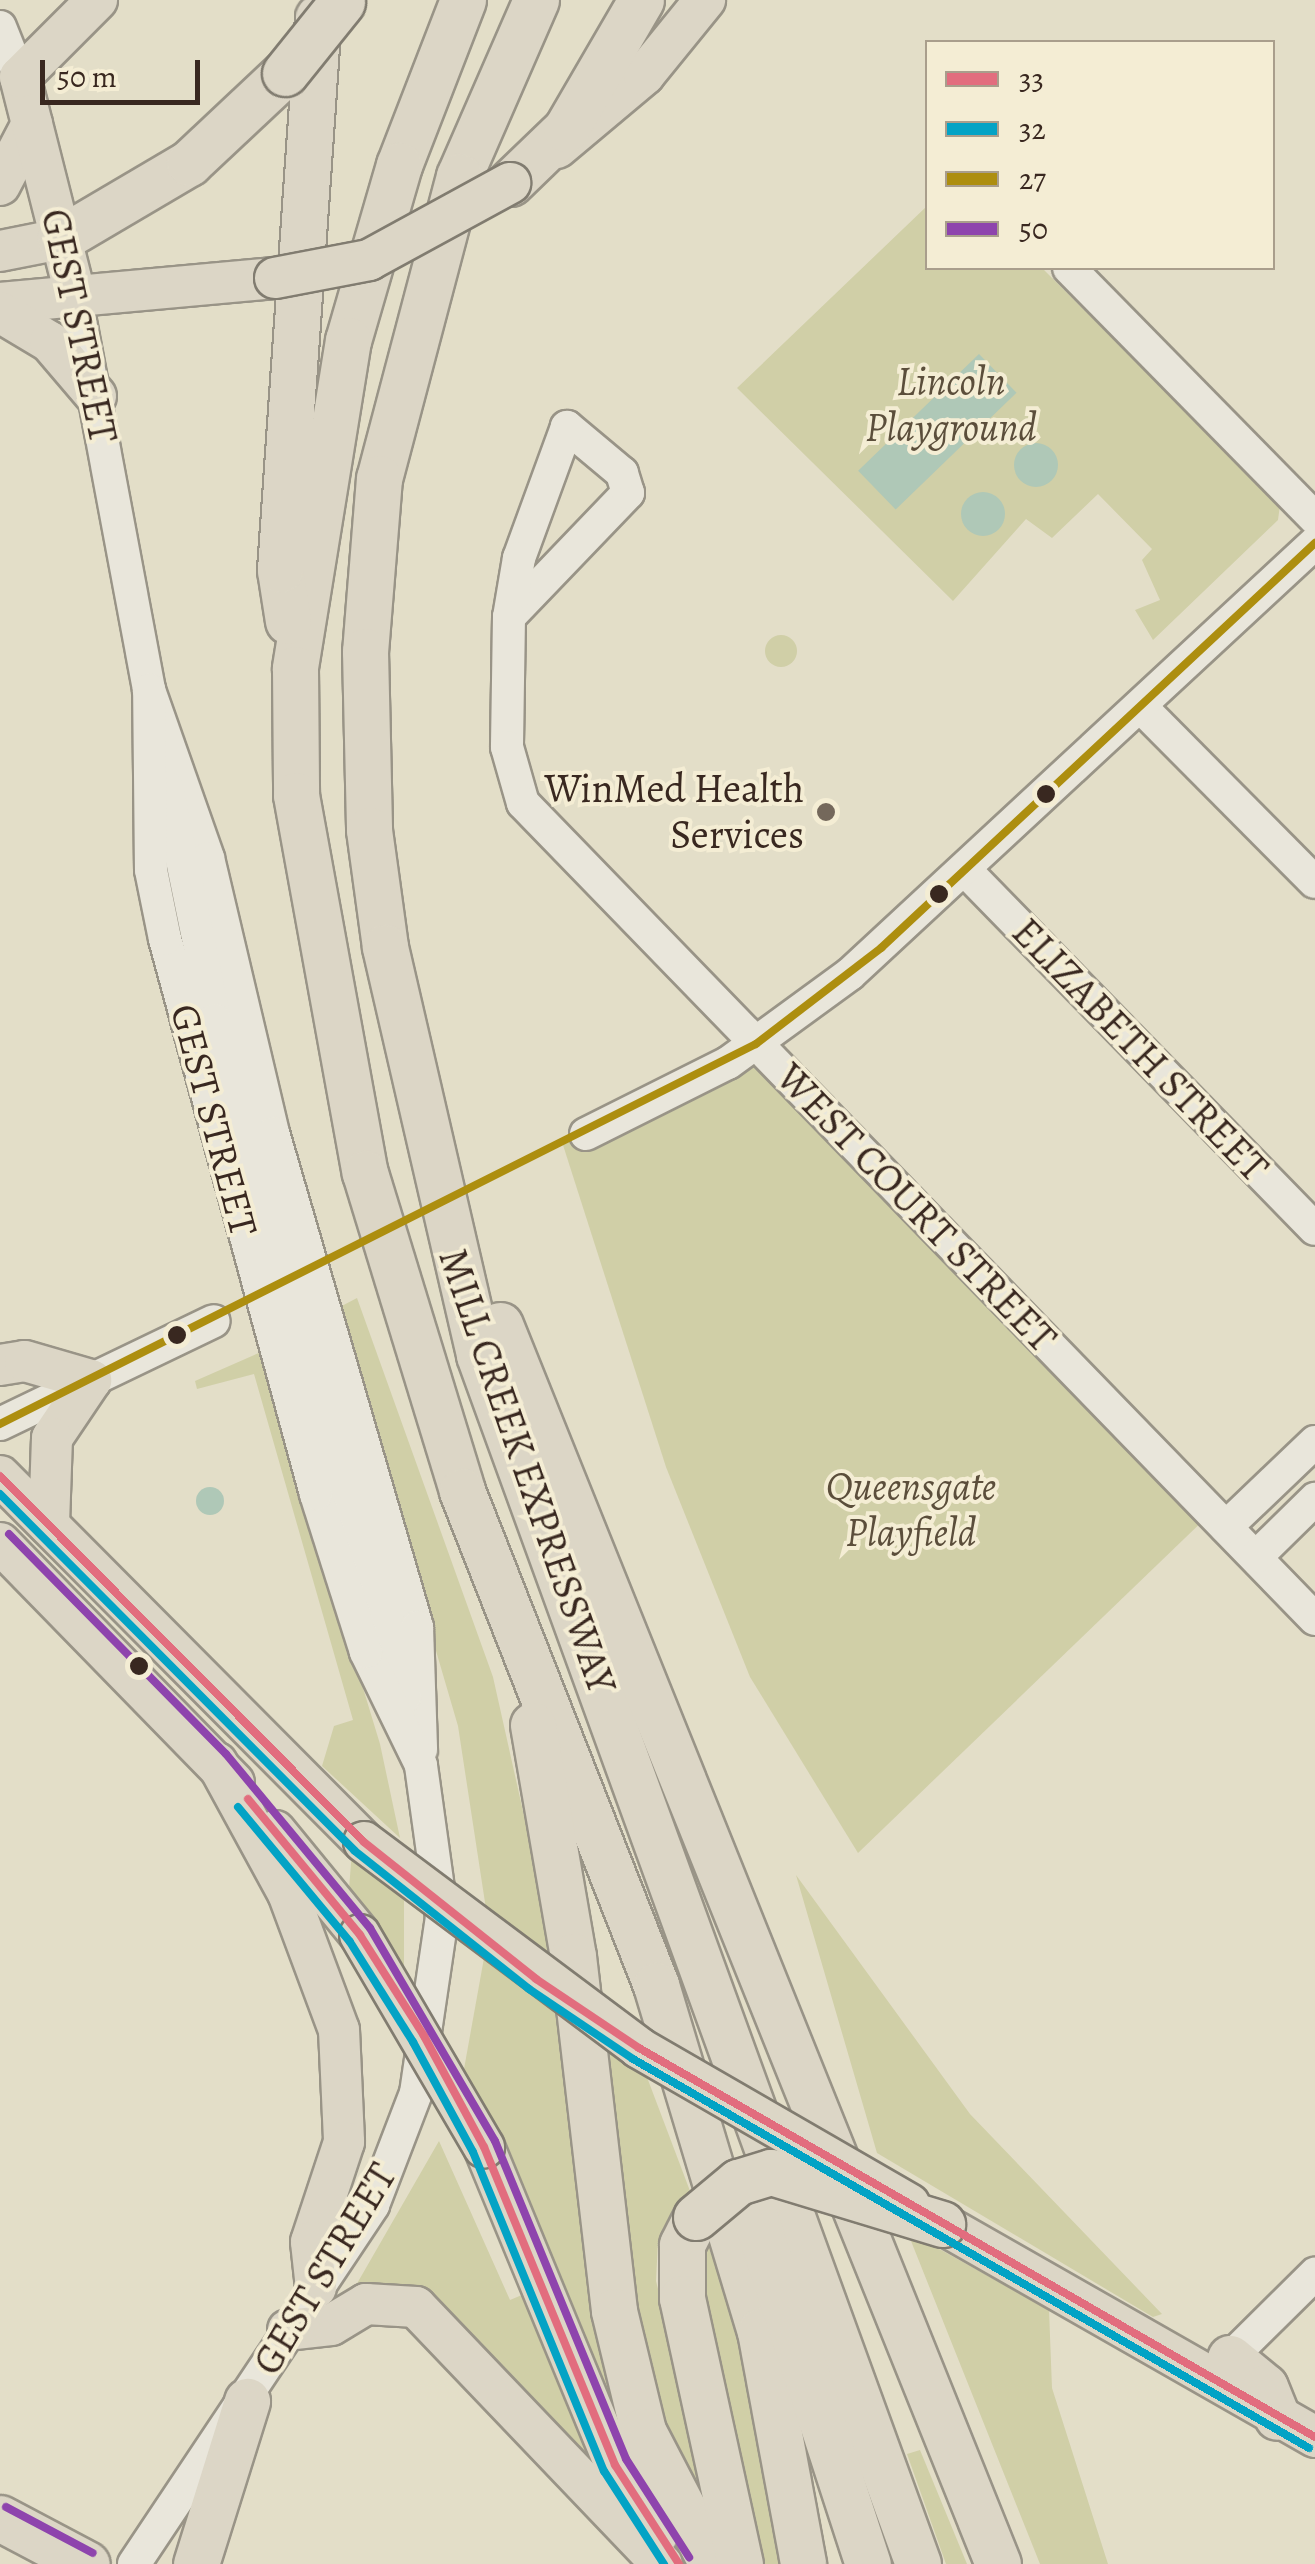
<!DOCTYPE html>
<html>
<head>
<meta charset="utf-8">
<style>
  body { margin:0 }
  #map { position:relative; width:1315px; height:2564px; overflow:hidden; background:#e3dec8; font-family:Alegreya,serif }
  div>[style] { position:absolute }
  .green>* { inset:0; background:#d0cfa7 }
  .round { border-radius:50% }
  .water>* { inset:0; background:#afc8b7; transform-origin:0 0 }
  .roads { filter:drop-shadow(2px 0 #999487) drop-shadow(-2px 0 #999487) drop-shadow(0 2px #999487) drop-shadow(0 -2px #999487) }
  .minor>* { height:32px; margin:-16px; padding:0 16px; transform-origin:16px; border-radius:16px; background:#e9e6db }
  .major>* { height:40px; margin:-20px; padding:0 20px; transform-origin:20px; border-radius:20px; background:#dcd6c6 }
  .highway>* { height:45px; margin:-22.5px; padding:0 22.5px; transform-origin:22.5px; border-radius:22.5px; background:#dcd6c6 }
  .bridges { filter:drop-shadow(2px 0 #817c70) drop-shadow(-2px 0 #817c70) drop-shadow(0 2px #817c70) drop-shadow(0 -2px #817c70) }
  .major-bridge>* { height:40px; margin:-20px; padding:0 20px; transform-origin:20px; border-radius:20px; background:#dcd6c6 }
  .highway-bridge>* { height:45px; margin:-22.5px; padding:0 22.5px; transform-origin:22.5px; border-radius:22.5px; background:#dcd6c6 }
  .bus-1>* { height:8px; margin:-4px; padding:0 4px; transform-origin:4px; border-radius:4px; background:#e26d7e }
  .bus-2>* { height:8px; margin:-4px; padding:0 4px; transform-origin:4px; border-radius:4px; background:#03a3c5 }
  .bus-3>* { height:8px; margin:-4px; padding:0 4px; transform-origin:4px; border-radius:4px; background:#ad8e0f }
  .bus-4>* { height:8px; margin:-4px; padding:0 4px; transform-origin:4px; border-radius:4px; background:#8e44ad }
  .dots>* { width:28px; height:28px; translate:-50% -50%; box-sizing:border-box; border:5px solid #f4edd4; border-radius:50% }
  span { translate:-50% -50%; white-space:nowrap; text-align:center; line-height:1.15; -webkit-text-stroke:8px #f4edd4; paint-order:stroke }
  .street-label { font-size:40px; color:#392820 }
  .park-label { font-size:40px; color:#5b4e3b; font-style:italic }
  .poi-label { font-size:40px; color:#392820 }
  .right { translate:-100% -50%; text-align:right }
  .legend { position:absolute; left:925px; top:40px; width:350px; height:230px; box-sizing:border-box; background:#f4edd4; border:2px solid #a99e8c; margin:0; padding:12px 18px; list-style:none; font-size:30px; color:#392820 }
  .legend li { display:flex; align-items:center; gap:20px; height:50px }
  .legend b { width:50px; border:2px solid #a99e8c }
  .scale { position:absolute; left:40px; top:60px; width:160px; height:45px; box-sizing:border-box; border:5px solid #392820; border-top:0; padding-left:12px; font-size:30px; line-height:35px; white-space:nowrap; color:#392820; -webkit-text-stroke:8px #f4edd4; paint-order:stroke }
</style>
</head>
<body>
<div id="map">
  <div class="green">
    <i style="clip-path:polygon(927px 206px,928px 268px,1042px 268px,1280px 505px,1278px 520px,1153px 640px,1135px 610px,1160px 600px,1142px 560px,1152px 549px,1098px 494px,1052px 538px,1026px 519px,953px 601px,737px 388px)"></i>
    <i class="round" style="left:765px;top:635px;width:32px;height:32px"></i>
    <i style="clip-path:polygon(756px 1044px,1212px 1512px,858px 1853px,750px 1677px,666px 1467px,563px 1145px)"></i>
    <i style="clip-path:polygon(357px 1298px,493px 1677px,556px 1959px,486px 1909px,458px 1726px,336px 1309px)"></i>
    <i style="clip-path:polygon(261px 1352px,380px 1744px,400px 1838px,322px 1766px,334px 1726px,353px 1720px,254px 1374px,197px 1389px,195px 1381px)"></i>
    <i style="clip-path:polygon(352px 1851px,404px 1894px,404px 1969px,349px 1889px)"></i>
    <i style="clip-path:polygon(796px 1875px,970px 2114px,1162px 2314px,1153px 2317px,877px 2153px)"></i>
    <i style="clip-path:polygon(484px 1958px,563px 2014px,650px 2504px,464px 2069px)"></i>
    <i style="clip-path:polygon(597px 2039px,642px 2064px,690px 2191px,658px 2241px,656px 2281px,724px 2551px,639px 2373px)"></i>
    <i style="clip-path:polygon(439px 2141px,510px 2300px,529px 2292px,608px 2482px,483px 2355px,355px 2287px)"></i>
    <i style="clip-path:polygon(702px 2227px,744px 2350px,780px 2564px,760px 2564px,695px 2250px)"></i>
    <i style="clip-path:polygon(907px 2231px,1049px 2310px,1052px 2388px,1108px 2564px,1040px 2564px)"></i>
    <i style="clip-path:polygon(920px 2450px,967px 2564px,946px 2564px,907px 2454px)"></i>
  </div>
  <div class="water">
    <i style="left:979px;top:354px;width:54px;height:168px;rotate:46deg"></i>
    <i class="round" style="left:1014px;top:443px;width:44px;height:44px"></i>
    <i class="round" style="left:961px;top:492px;width:44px;height:44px"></i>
    <i class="round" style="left:196px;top:1487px;width:28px;height:28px"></i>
  </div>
  <div class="roads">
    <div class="minor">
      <i style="left:0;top:27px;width:54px;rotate:68.2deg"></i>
      <i style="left:1069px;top:268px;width:351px;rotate:45.5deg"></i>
      <i style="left:75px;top:294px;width:403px;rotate:79.4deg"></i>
      <i style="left:149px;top:690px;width:178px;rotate:70.6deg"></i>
      <i style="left:208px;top:858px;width:283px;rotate:76.7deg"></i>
      <i style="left:273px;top:1133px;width:515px;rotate:73.75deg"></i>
      <i style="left:417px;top:1627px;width:123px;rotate:88.1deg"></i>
      <i style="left:509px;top:617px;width:172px;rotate:-46.2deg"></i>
      <i style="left:628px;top:493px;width:21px;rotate:-107deg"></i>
      <i style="left:622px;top:473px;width:72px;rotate:-140.1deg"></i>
      <i style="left:567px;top:427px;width:140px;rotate:110.1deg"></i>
      <i style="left:519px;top:558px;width:60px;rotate:99.6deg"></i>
      <i style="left:509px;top:617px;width:130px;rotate:90.9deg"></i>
      <i style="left:507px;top:747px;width:58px;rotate:74.1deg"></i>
      <i style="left:523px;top:803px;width:1137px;rotate:45.86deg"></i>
      <i style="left:1142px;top:708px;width:245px;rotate:45.2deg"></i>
      <i style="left:167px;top:787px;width:238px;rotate:78.4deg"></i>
      <i style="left:215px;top:1020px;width:703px;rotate:74.32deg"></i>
      <i style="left:965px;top:870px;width:501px;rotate:45.73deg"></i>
      <i style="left:586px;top:1134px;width:159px;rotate:-26.6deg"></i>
      <i style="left:728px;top:1063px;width:151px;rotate:-36.1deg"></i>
      <i style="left:850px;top:974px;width:634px;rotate:-42.83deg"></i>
      <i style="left:0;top:1424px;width:237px;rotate:-25.7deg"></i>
      <i style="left:1226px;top:1527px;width:123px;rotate:-43.7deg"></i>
      <i style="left:1256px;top:1557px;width:83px;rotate:-44.5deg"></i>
      <i style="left:1230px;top:2358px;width:120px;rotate:-44.7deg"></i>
      <i style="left:134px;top:2564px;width:431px;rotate:-56.3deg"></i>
      <i style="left:373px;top:2205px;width:120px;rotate:-69deg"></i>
      <i style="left:416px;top:2093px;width:178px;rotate:-81.6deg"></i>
      <i style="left:442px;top:1917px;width:153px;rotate:-97.9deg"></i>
      <i style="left:421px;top:1765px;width:126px;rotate:-116deg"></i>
      <i style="left:366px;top:1652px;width:166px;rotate:-107.6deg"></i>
      <i style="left:316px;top:1494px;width:575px;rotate:-105.22deg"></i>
      <i style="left:165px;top:939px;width:70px;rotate:-101.5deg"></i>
      <i style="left:151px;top:870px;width:180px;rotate:-90.6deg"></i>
    </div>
    <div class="major">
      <i style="left:557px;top:148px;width:114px;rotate:-40deg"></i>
      <i style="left:644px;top:75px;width:97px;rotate:-50.9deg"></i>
      <i style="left:0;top:185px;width:69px;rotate:-62.3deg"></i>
      <i style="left:0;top:251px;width:61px;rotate:-11.3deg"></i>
      <i style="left:75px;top:294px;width:224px;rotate:-104.2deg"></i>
      <i style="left:20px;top:77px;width:109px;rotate:-45deg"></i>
      <i style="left:0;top:303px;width:276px;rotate:-5.2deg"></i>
      <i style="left:0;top:312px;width:58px;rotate:31deg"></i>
      <i style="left:50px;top:342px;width:71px;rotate:49.6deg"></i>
      <i style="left:0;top:1365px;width:25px;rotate:-9deg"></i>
      <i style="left:25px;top:1361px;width:69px;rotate:16.1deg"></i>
      <i style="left:91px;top:1380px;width:70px;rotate:123.9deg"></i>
      <i style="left:52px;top:1438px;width:87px;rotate:92deg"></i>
      <i style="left:0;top:1476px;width:516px;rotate:45.16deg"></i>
      <i style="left:0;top:1543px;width:335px;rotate:45.7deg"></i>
      <i style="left:217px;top:1763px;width:148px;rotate:61.4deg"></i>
      <i style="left:288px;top:1893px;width:146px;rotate:69.6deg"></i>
      <i style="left:339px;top:2030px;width:112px;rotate:87.4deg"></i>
      <i style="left:344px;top:2142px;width:105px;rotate:108.3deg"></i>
      <i style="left:311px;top:2242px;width:46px;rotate:83.8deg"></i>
      <i style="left:275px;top:1831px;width:134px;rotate:50.7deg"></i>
      <i style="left:484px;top:2147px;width:344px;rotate:67.6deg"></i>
      <i style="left:615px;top:2465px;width:82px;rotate:59deg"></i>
      <i style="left:942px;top:2224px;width:430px;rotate:29.7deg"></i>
      <i style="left:288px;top:2330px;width:43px;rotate:-6.6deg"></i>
      <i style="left:331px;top:2325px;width:41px;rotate:-31deg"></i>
      <i style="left:366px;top:2304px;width:50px;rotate:3.4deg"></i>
      <i style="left:416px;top:2307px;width:356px;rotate:46.3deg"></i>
    </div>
    <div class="highway">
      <i style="left:463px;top:0;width:177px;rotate:111.2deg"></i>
      <i style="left:399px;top:165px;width:182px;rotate:106.2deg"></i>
      <i style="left:348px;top:340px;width:333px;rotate:99.2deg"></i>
      <i style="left:295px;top:669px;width:126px;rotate:89.5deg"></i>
      <i style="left:296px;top:795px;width:384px;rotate:79.7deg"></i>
      <i style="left:365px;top:1173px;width:332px;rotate:73deg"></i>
      <i style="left:462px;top:1491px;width:531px;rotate:68.56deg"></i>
      <i style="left:656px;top:1985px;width:361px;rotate:73.3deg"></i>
      <i style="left:760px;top:2331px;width:237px;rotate:79.5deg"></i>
      <i style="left:536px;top:0;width:192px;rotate:113.6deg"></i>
      <i style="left:459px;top:176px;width:312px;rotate:104.8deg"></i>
      <i style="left:379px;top:478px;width:174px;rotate:94.6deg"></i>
      <i style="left:365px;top:651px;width:179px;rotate:88.7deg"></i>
      <i style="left:369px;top:830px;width:118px;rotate:82.2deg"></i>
      <i style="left:385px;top:947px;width:419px;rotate:77deg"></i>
      <i style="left:479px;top:1355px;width:1286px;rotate:70.04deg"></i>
      <i style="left:510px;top:183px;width:78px;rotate:-44deg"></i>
      <i style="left:566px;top:129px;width:149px;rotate:-59.8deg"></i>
      <i style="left:60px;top:239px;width:150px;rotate:-30.5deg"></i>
      <i style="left:189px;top:163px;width:132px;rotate:-43.2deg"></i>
      <i style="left:288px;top:621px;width:52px;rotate:-98.9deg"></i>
      <i style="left:280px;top:570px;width:554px;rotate:-86.07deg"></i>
      <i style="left:500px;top:1325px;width:1335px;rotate:68.1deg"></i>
      <i style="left:533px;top:1725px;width:234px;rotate:80.2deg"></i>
      <i style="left:573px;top:1956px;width:357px;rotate:83.4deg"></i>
      <i style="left:614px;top:2311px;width:123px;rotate:76.4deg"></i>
      <i style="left:643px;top:2431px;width:150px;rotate:62.6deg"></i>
      <i style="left:747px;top:2192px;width:391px;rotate:72deg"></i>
      <i style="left:696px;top:2217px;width:31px;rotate:117deg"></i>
      <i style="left:682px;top:2245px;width:53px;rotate:90deg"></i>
      <i style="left:682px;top:2298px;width:272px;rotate:77.7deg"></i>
      <i style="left:1230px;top:2358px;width:45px;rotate:39.6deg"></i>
      <i style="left:1265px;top:2387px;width:32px;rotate:68deg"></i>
      <i style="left:0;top:2518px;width:98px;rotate:27.9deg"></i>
      <i style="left:196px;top:2564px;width:171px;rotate:-72.6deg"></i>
    </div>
  </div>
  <div class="bridges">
    <div class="major-bridge">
      <i style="left:275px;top:278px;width:96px;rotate:-10.8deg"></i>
      <i style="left:369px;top:260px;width:161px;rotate:-28.6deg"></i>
      <i style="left:364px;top:1842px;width:344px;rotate:36.8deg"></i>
      <i style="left:639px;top:2048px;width:312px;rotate:30deg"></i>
      <i style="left:360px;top:1935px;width:246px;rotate:59.7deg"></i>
    </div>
    <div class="highway-bridge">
      <i style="left:285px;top:73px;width:91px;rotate:-51.2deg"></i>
      <i style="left:696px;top:2217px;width:55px;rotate:-39.8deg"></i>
      <i style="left:738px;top:2182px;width:34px;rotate:-17deg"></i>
      <i style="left:771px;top:2172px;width:179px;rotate:16.9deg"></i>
    </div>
  </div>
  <div class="bus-1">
    <i style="left:0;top:1476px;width:516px;rotate:45.16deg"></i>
    <i style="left:364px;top:1842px;width:220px;rotate:38.5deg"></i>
    <i style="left:536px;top:1979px;width:124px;rotate:33.8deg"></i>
    <i style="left:639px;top:2048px;width:780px;rotate:29.92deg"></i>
    <i style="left:248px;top:1799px;width:176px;rotate:50.5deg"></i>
    <i style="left:360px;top:1935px;width:120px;rotate:57.6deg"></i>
    <i style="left:424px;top:2036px;width:126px;rotate:61.6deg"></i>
    <i style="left:484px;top:2147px;width:344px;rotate:67.6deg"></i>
    <i style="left:615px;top:2465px;width:118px;rotate:57.1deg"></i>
  </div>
  <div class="bus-2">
    <i style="left:0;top:1494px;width:503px;rotate:45.16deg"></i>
    <i style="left:355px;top:1851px;width:222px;rotate:38.4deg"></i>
    <i style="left:529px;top:1989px;width:125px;rotate:33.9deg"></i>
    <i style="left:633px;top:2059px;width:780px;rotate:29.92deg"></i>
    <i style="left:238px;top:1807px;width:175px;rotate:50.3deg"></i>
    <i style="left:350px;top:1942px;width:118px;rotate:57.8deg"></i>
    <i style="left:413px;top:2042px;width:125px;rotate:61.4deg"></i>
    <i style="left:473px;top:2152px;width:345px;rotate:67.7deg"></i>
    <i style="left:604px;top:2471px;width:111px;rotate:57.2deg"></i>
  </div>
  <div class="bus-3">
    <i style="left:0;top:1424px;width:846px;rotate:-26.69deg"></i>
    <i style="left:756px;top:1044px;width:158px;rotate:-37.5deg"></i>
    <i style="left:881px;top:948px;width:594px;rotate:-43.02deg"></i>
  </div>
  <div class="bus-4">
    <i style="left:9px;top:1534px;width:309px;rotate:45.4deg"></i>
    <i style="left:226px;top:1754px;width:226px;rotate:50.4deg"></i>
    <i style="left:370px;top:1928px;width:247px;rotate:59.6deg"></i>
    <i style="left:495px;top:2141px;width:344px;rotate:67.6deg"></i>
    <i style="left:626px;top:2459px;width:117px;rotate:57.3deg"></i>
    <i style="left:6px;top:2507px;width:98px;rotate:27.9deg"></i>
  </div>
  <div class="dots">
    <i style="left:1046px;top:794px;background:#392820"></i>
    <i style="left:826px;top:812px;background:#74685b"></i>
    <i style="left:939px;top:894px;background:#392820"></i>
    <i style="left:177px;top:1335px;background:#392820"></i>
    <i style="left:139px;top:1666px;background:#392820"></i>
  </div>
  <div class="street-label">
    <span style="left:79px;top:326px;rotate:78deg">GEST STREET</span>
    <span style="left:1140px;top:1050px;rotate:46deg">ELIZABETH STREET</span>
    <span style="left:214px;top:1120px;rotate:75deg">GEST STREET</span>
    <span style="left:916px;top:1208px;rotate:46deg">WEST COURT STREET</span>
    <span style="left:527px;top:1471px;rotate:71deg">MILL CREEK EXPRESSWAY</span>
    <span style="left:325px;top:2269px;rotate:-59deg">GEST STREET</span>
  </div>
  <div class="park-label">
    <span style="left:951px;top:405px">Lincoln<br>Playground</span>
    <span style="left:911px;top:1510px">Queensgate<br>Playfield</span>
  </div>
  <div class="poi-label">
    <span class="right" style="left:804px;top:812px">WinMed Health<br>Services</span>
  </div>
  <ul class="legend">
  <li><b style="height:12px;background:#e26d7e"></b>33</li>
  <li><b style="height:12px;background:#03a3c5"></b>32</li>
  <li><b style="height:12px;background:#ad8e0f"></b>27</li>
  <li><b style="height:12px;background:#8e44ad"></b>50</li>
  </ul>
  <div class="scale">50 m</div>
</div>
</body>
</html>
